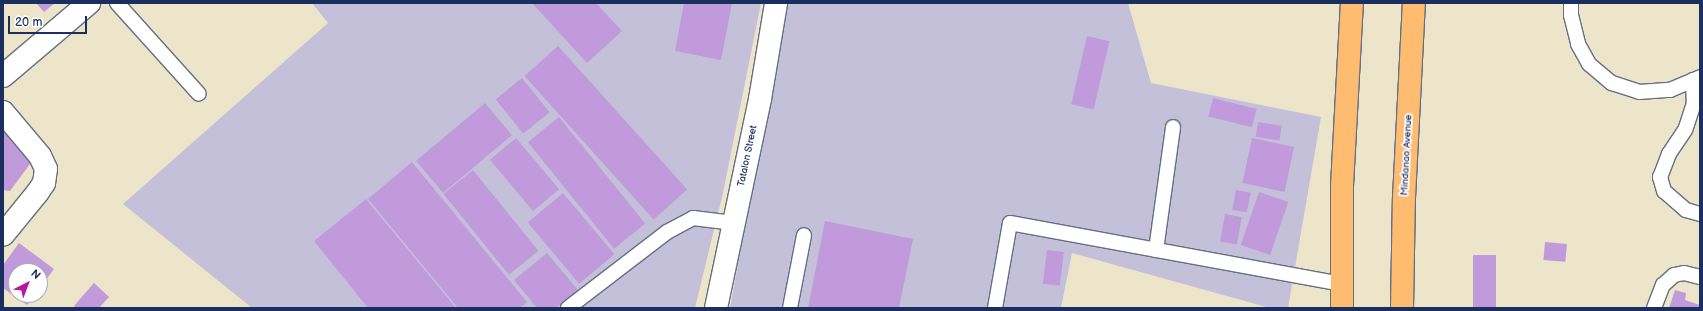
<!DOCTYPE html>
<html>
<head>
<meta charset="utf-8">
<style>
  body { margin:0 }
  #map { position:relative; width:1703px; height:311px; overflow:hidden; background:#ede5c9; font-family:"Balsamiq Sans",sans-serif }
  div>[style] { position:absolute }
  .industrial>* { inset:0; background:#c5c0da }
  .building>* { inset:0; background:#c09adb; transform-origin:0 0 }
  .roads { filter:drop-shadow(1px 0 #646f83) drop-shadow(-1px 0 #646f83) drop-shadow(0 1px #646f83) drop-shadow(0 -1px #646f83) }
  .service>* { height:14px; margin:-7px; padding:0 7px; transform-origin:7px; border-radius:7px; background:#fff }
  .minor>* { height:22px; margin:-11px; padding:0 11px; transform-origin:11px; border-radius:11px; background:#fff }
  .primary>* { height:22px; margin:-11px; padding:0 11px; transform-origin:11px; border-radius:11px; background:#fdbc70 }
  span { translate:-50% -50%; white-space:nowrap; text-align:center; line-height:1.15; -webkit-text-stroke:3.5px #fff; paint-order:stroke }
  .street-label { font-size:10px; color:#1b2f5e }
  .frame { position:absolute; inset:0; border:4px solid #1b2f5e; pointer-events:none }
  .north { position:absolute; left:8px; top:263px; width:40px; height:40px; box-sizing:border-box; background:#fff; border:1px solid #a4acbf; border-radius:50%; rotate:42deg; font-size:11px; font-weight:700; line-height:16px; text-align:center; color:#1b2f5e }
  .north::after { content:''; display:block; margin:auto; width:14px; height:18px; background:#b5179e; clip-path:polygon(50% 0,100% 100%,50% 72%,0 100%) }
  .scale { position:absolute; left:8px; top:16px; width:79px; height:18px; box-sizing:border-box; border:2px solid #1b2f5e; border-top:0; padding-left:5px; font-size:12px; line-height:14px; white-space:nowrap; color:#1b2f5e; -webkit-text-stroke:3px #fff; paint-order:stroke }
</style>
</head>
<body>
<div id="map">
  <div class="industrial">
    <i style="clip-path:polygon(312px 3px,761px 3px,723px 193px,695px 308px,252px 308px,123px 204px,328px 23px)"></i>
    <i style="clip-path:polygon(785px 3px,1128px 3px,1151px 83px,1321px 117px,1288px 308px,1270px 308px,1072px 253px,1061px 308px,730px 308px)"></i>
  </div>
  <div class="building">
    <i style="clip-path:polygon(36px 3px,55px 3px,44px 12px)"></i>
    <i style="clip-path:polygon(532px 3px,596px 3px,622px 31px,587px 63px)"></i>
    <i style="clip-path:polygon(684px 3px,732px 3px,721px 60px,675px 51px)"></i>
    <i style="left:1087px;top:36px;width:23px;height:70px;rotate:13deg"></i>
    <i style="left:558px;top:46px;width:193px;height:45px;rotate:48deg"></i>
    <i style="left:522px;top:78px;width:44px;height:34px;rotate:51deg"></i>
    <i style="left:1213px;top:98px;width:45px;height:19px;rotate:14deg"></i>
    <i style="left:485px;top:103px;width:42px;height:90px;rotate:50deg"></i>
    <i style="left:559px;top:117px;width:137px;height:40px;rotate:51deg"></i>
    <i style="left:1258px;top:122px;width:24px;height:15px;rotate:9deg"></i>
    <i style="clip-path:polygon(3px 124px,27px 150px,30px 164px,10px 191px,3px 190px)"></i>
    <i style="left:516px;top:138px;width:67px;height:34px;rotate:50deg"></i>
    <i style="left:1252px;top:138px;width:43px;height:46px;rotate:12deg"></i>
    <i style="clip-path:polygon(412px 162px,527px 302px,520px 308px,458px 308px,368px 199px)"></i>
    <i style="left:473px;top:170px;width:104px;height:38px;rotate:51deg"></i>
    <i style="left:1236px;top:190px;width:15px;height:20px;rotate:11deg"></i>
    <i style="left:1259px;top:192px;width:31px;height:56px;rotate:19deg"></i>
    <i style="left:563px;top:193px;width:80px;height:46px;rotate:50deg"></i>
    <i style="clip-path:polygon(366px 199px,456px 308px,368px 308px,314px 241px)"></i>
    <i style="left:1225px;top:214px;width:17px;height:28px;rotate:10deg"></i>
    <i style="clip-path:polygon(825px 221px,913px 239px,899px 308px,808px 308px)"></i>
    <i style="left:1545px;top:242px;width:22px;height:18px;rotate:5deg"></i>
    <i style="clip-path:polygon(19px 243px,54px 269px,40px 288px,40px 271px,16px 271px,16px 295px,35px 295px,27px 305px,3px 288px,3px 265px)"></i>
    <i style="left:1047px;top:250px;width:17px;height:34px;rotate:7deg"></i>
    <i style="clip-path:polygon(547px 253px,578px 290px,556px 308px,537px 308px,514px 280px)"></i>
    <i style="left:1473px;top:255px;width:23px;height:53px"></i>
    <i style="clip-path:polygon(94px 283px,109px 297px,99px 308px,76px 308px,74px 306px)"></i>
    <i style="clip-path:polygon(1675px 290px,1686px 293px,1685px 300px,1700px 305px,1700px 308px,1669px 308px)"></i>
  </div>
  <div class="roads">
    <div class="service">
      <i style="left:117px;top:3px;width:122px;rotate:48deg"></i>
      <i style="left:1571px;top:3px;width:12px;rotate:90deg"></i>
      <i style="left:1571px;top:15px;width:30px;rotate:76deg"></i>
      <i style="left:1578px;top:44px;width:23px;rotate:61deg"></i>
      <i style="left:1589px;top:64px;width:30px;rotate:40deg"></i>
      <i style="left:1612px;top:83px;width:28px;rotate:18deg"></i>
      <i style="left:1639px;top:92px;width:31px;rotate:-4deg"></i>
      <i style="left:1670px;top:90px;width:33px;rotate:-23deg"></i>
      <i style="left:1693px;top:80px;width:23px;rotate:88deg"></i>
      <i style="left:1694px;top:103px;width:28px;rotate:108deg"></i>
      <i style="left:1685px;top:130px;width:29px;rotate:124deg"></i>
      <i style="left:1669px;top:154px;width:25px;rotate:111deg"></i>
      <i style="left:1660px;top:177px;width:15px;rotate:74deg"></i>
      <i style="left:1664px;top:191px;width:29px;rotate:41deg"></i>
      <i style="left:1686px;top:210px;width:15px;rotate:16deg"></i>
      <i style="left:1156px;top:250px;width:124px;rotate:-82.1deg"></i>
      <i style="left:568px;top:308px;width:125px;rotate:-37.5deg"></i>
      <i style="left:667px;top:232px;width:30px;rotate:-28deg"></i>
      <i style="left:693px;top:218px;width:41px;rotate:7deg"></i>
      <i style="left:790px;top:308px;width:74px;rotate:-79.1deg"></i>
      <i style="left:995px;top:308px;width:86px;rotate:-80deg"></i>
      <i style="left:1010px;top:223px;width:338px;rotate:10.4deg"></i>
      <i style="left:1654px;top:308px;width:25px;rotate:-69deg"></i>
      <i style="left:1663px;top:285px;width:15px;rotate:-42deg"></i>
      <i style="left:1674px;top:275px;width:10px;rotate:-11deg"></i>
      <i style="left:1684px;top:273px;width:16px;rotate:14deg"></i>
    </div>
    <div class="minor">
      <i style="left:3px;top:76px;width:113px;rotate:-40.3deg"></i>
      <i style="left:3px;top:112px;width:57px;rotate:49.9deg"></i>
      <i style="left:40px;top:156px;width:14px;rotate:65deg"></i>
      <i style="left:46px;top:169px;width:14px;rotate:98deg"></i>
      <i style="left:44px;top:183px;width:11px;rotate:124deg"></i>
      <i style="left:38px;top:192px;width:55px;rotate:129.1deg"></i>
      <i style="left:716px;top:308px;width:214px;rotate:-78.1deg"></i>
      <i style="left:760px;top:99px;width:97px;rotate:-80.5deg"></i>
    </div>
    <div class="primary">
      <i style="left:1342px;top:308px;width:122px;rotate:-90deg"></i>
      <i style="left:1342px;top:186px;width:183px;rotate:-86.9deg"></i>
      <i style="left:1402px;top:308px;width:110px;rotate:-89deg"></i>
      <i style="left:1404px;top:198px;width:195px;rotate:-87.1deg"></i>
    </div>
  </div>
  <div class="street-label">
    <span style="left:1407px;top:155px;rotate:-87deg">Mindanao Avenue</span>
    <span style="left:748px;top:156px;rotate:-78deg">Tatalon Street</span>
  </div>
  <div class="frame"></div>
  <div class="north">N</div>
  <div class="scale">20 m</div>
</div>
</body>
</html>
